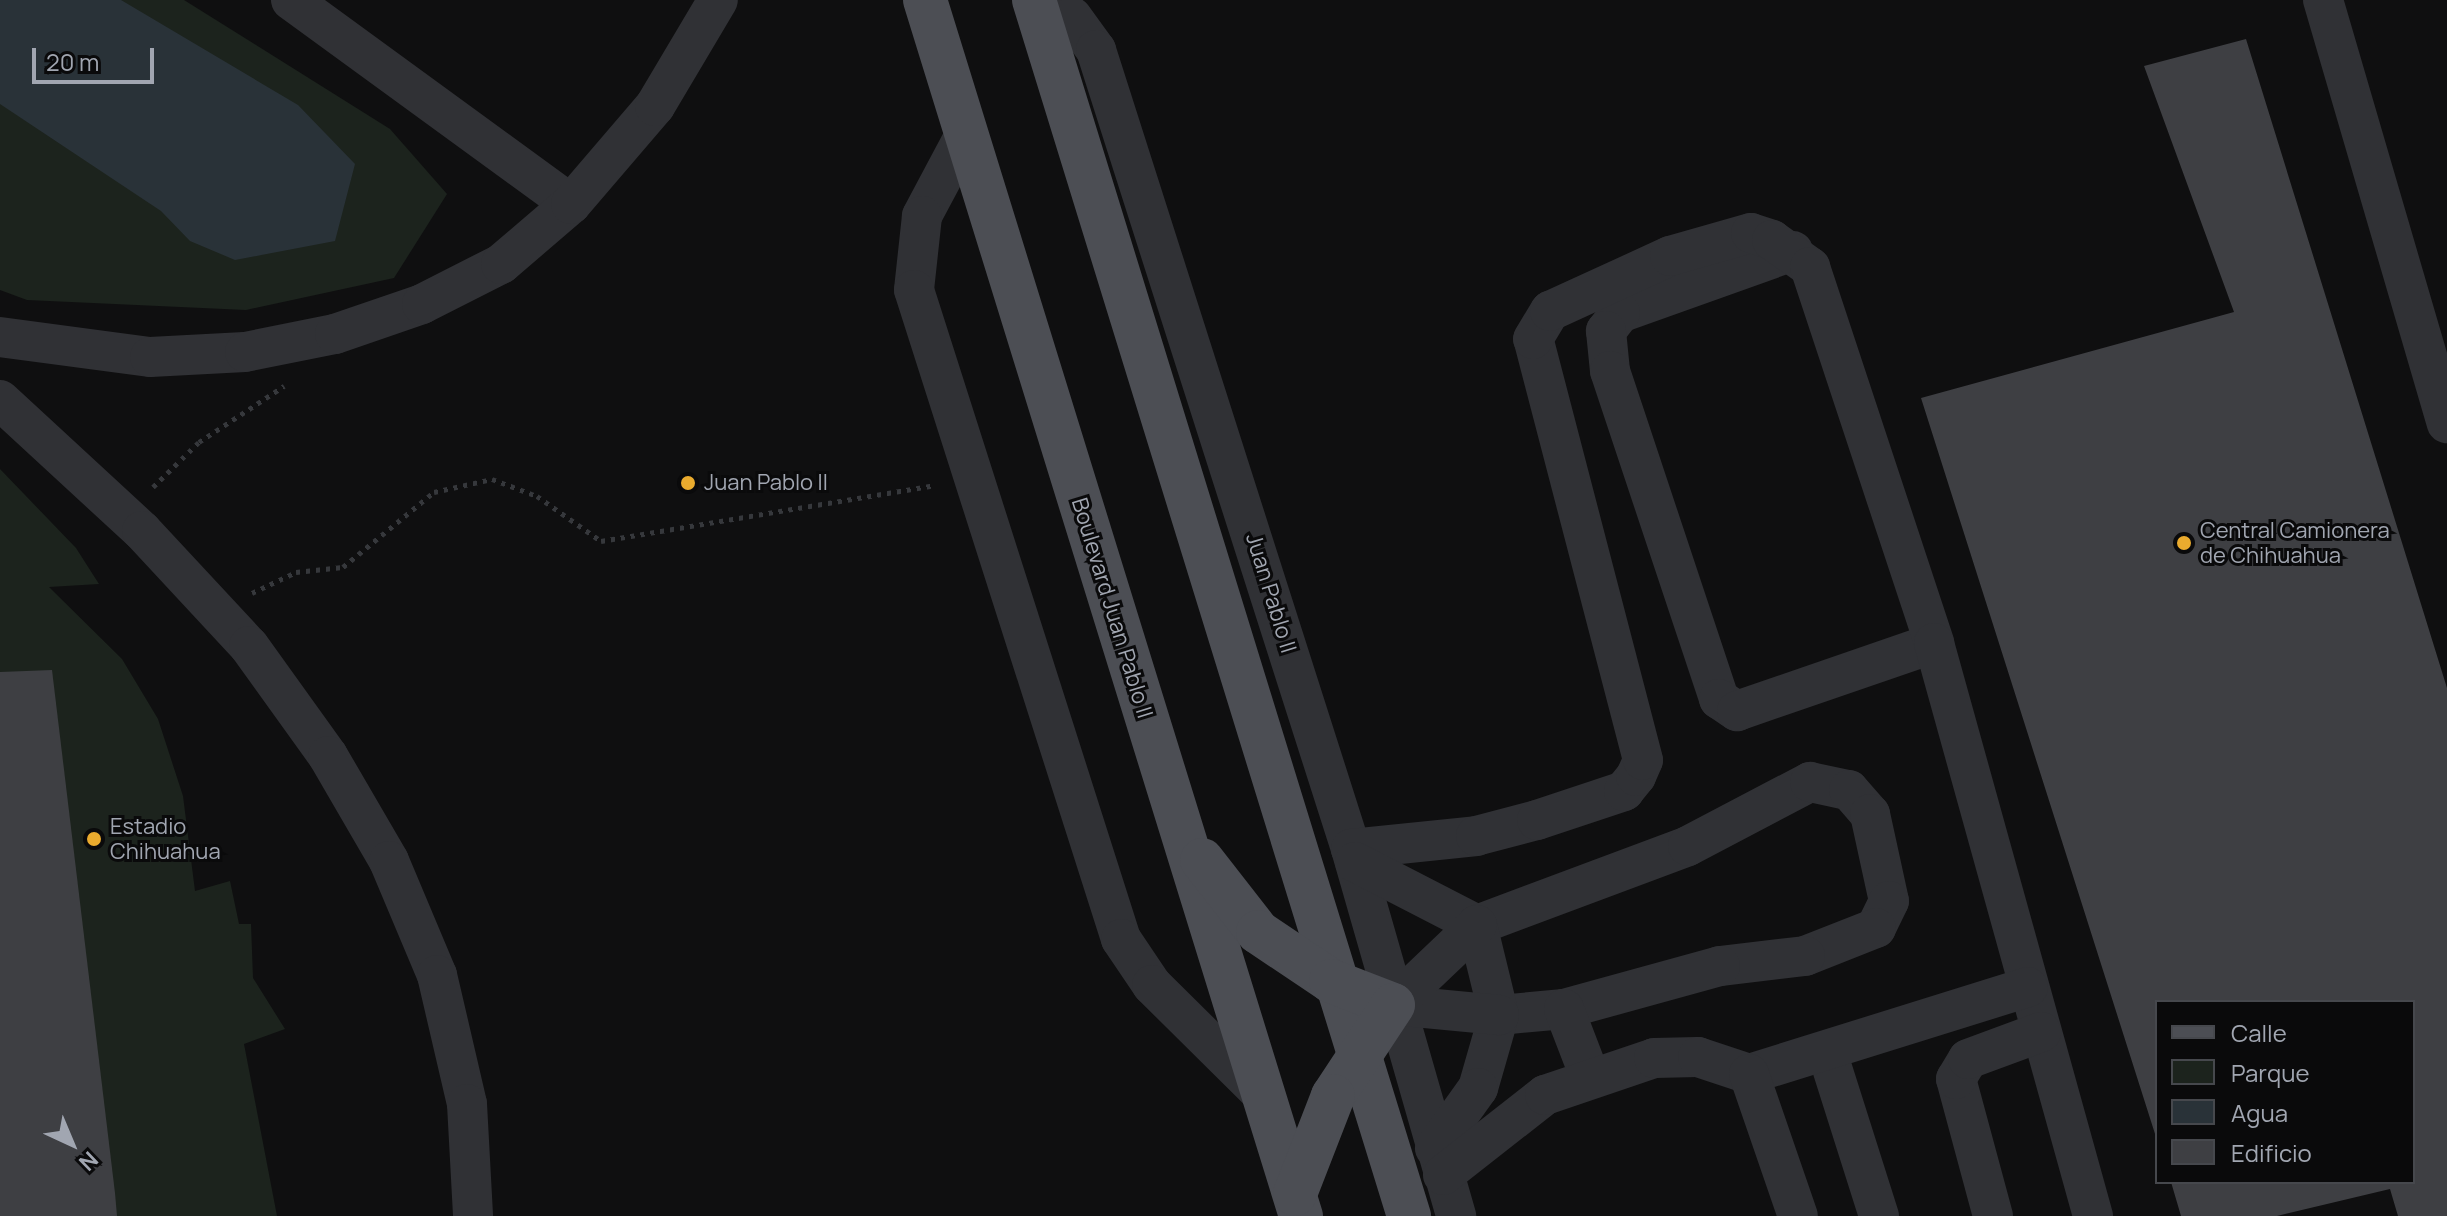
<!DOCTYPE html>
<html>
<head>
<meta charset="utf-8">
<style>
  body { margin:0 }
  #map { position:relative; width:2447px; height:1216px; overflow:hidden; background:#0f0f10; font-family:Manrope,sans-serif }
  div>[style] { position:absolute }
  .green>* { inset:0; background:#1c231d }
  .water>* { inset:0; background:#293238 }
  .building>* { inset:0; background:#3e3f43 }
  .path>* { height:5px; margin-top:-2.5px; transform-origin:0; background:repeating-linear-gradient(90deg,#36383c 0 4px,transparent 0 10px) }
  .minor>* { height:40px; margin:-20px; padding:0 20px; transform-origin:20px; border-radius:20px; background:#303135 }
  .major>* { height:44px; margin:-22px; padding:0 22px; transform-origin:22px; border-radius:22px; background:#4c4e54 }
  .dots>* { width:22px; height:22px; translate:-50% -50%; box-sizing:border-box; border:4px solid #0a0a0b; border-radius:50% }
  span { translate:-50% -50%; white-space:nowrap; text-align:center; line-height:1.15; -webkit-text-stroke:6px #0a0a0b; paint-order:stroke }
  .poi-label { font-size:22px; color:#a1a6b1 }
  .left { translate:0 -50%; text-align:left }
  .street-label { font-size:22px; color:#a1a6b1 }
  .legend { position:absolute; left:2155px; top:1000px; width:260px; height:184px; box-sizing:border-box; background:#0a0a0b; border:2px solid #46484d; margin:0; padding:10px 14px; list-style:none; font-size:24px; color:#a1a6b1 }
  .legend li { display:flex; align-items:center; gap:16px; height:40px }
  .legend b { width:40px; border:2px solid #46484d }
  .north { position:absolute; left:32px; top:1104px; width:80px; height:80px; -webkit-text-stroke:6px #0a0a0b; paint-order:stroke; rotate:136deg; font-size:22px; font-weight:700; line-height:32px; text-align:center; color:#a1a6b1 }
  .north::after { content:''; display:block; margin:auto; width:28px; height:36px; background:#a1a6b1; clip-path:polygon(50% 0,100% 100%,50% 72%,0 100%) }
  .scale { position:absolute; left:32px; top:48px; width:122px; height:36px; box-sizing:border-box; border:4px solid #a1a6b1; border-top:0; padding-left:10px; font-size:24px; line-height:28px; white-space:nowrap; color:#a1a6b1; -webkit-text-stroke:6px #0a0a0b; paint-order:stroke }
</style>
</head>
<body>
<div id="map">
  <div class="green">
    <i style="clip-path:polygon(0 0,184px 0,390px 129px,447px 194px,394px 278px,246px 310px,27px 300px,0 290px)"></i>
    <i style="clip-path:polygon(0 469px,76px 548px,99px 584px,49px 587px,122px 659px,158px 719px,183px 796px,195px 891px,230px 881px,239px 924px,251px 924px,253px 978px,285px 1029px,244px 1044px,277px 1216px,0 1216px)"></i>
  </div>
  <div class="water">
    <i style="clip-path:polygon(0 0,121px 0,298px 105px,355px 164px,335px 241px,235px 260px,190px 241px,161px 211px,0 104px)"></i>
  </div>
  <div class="building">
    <i style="clip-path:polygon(2246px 39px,2447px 688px,2447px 1216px,2398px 1216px,2390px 1189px,2277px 1216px,2181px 1216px,2171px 1182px,2413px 1182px,2413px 1002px,2157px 1002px,2156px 1137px,1921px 398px,2234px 312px,2144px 66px)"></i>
    <i style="clip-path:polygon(52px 670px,115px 1193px,117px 1216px,0 1216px,0 672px)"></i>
  </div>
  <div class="path">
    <i style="left:153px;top:487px;width:64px;rotate:-44.4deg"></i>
    <i style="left:199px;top:442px;width:102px;rotate:-33.4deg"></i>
    <i style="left:252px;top:593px;width:49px;rotate:-25.5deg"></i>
    <i style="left:296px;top:572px;width:47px;rotate:-6.1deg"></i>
    <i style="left:343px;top:567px;width:118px;rotate:-39.5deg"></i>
    <i style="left:434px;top:492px;width:59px;rotate:-12.6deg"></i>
    <i style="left:492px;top:479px;width:48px;rotate:20.7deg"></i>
    <i style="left:537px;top:496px;width:78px;rotate:35.1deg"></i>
    <i style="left:601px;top:541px;width:338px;rotate:-9.5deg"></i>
  </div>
  <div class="minor">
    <i style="left:291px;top:0;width:346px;rotate:36.1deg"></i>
    <i style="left:1038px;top:0;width:38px;rotate:27deg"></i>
    <i style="left:1072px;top:17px;width:41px;rotate:54deg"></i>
    <i style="left:1096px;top:50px;width:839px;rotate:72.3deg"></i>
    <i style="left:1351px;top:849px;width:382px;rotate:74deg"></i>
    <i style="left:2323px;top:0;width:441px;rotate:73.7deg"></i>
    <i style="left:965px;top:135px;width:92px;rotate:118deg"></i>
    <i style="left:922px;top:216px;width:74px;rotate:96.2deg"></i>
    <i style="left:914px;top:290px;width:681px;rotate:72.31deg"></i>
    <i style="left:1121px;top:939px;width:55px;rotate:56deg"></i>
    <i style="left:1152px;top:985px;width:152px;rotate:44.7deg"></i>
    <i style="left:1793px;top:251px;width:184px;rotate:160.3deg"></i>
    <i style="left:1620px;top:313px;width:23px;rotate:128deg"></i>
    <i style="left:1606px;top:331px;width:40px;rotate:84.3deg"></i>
    <i style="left:1610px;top:371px;width:346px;rotate:71.6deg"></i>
    <i style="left:1719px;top:699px;width:22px;rotate:34deg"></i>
    <i style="left:1737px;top:711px;width:208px;rotate:-19deg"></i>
    <i style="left:0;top:337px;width:151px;rotate:7.6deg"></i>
    <i style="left:150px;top:357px;width:95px;rotate:-3deg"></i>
    <i style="left:245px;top:352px;width:92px;rotate:-11.3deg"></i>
    <i style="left:335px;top:334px;width:92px;rotate:-19deg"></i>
    <i style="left:422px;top:304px;width:89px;rotate:-26.9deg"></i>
    <i style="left:501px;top:264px;width:92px;rotate:-40.6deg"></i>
    <i style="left:571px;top:204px;width:129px;rotate:-49.4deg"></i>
    <i style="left:655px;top:106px;width:123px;rotate:-59.3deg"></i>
    <i style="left:0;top:400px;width:193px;rotate:42.7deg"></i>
    <i style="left:142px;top:531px;width:157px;rotate:47.1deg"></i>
    <i style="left:249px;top:646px;width:135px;rotate:54.3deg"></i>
    <i style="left:328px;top:756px;width:121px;rotate:59.8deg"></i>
    <i style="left:389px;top:861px;width:124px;rotate:67.2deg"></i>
    <i style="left:437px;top:975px;width:132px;rotate:76.9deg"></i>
    <i style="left:467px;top:1104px;width:112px;rotate:86.9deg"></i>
    <i style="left:1351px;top:849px;width:126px;rotate:-5.9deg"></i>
    <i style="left:1476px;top:836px;width:63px;rotate:-14.7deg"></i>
    <i style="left:1537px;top:820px;width:92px;rotate:-18.4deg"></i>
    <i style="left:1624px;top:791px;width:19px;rotate:-51deg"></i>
    <i style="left:1636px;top:776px;width:17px;rotate:-66deg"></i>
    <i style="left:1643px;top:760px;width:435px;rotate:-104.6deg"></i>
    <i style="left:1533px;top:339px;width:33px;rotate:-59deg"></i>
    <i style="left:1550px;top:311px;width:132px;rotate:-24.6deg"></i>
    <i style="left:1670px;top:256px;width:84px;rotate:-15.9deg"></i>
    <i style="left:1751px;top:233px;width:22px;rotate:18deg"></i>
    <i style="left:1772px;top:240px;width:47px;rotate:35.4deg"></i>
    <i style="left:1810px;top:267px;width:396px;rotate:71.7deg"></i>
    <i style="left:1934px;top:643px;width:595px;rotate:74.49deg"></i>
    <i style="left:1355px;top:862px;width:137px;rotate:27.3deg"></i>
    <i style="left:1477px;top:925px;width:225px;rotate:-20.5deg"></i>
    <i style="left:1688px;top:846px;width:138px;rotate:-27.7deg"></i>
    <i style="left:1810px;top:782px;width:40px;rotate:12deg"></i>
    <i style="left:1849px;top:790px;width:32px;rotate:49deg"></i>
    <i style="left:1870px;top:814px;width:89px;rotate:77.7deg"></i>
    <i style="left:1889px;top:901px;width:30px;rotate:116deg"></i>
    <i style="left:1876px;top:928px;width:76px;rotate:158.5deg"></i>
    <i style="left:1805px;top:956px;width:86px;rotate:173.3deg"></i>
    <i style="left:1720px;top:966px;width:162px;rotate:164.6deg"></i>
    <i style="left:1564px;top:1009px;width:65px;rotate:174.7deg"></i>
    <i style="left:1499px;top:1015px;width:76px;rotate:106deg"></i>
    <i style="left:1478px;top:1088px;width:74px;rotate:125.6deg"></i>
    <i style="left:1477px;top:925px;width:93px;rotate:76.3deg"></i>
    <i style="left:1499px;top:1015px;width:106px;rotate:-174.6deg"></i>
    <i style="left:1393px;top:1005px;width:116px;rotate:-43.6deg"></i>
    <i style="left:1564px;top:1009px;width:70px;rotate:69deg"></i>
    <i style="left:1827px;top:1052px;width:172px;rotate:72.4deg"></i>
    <i style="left:1749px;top:1074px;width:292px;rotate:-17.3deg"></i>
    <i style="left:1443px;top:1175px;width:130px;rotate:-38.1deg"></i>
    <i style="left:1545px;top:1095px;width:115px;rotate:-18.7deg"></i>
    <i style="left:1654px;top:1058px;width:44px;rotate:-1.3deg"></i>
    <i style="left:1698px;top:1057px;width:54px;rotate:18.4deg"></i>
    <i style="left:1749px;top:1074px;width:150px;rotate:71deg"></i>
    <i style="left:1993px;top:1216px;width:142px;rotate:-105.1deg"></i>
    <i style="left:1956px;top:1079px;width:23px;rotate:-59deg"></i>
    <i style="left:1968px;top:1059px;width:78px;rotate:-20.3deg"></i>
  </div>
  <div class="major">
    <i style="left:925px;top:0;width:1273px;rotate:72.82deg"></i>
    <i style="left:1034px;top:0;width:1273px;rotate:72.86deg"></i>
    <i style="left:1202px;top:860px;width:91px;rotate:52.1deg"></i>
    <i style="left:1258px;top:932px;width:88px;rotate:33.9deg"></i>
    <i style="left:1331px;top:981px;width:66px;rotate:21.2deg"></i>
    <i style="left:1393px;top:1005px;width:109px;rotate:123.4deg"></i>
    <i style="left:1333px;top:1096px;width:105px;rotate:111.2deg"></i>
  </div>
  <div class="dots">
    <i style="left:688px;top:483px;background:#eaab2e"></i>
    <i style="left:2184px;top:543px;background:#eaab2e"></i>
    <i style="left:94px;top:839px;background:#eaab2e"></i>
  </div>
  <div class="poi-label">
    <span class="left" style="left:704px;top:483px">Juan Pablo ll</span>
    <span class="left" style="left:2200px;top:543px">Central Camionera<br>de Chihuahua</span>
    <span class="left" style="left:110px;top:839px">Estadio<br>Chihuahua</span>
  </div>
  <div class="street-label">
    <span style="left:1271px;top:593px;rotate:73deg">Juan Pablo II</span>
    <span style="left:1112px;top:608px;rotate:73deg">Boulevard Juan Pablo II</span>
  </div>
  <ul class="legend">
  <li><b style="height:10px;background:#4c4e54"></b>Calle</li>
  <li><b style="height:22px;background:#1c231d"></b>Parque</li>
  <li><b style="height:22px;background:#293238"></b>Agua</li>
  <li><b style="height:22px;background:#3e3f43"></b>Edificio</li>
  </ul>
  <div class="north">N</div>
  <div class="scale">20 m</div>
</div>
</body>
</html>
